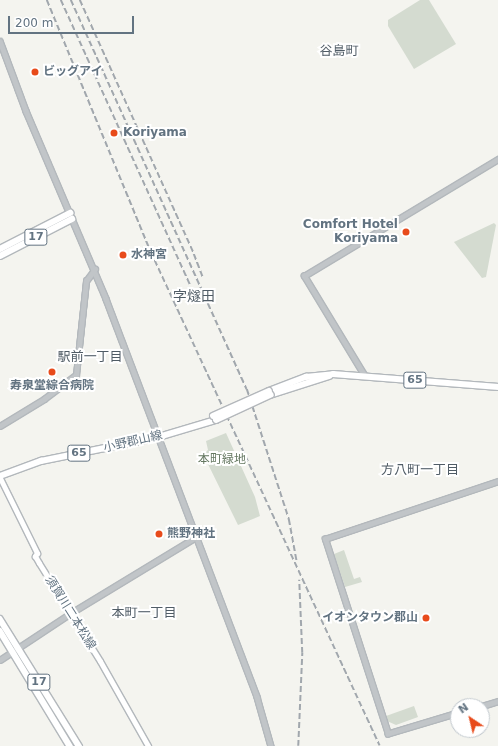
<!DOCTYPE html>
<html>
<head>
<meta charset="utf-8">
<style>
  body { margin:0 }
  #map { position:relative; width:498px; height:746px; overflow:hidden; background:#f4f4ef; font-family:"DejaVu Sans","Noto Sans JP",sans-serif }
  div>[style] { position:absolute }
  .green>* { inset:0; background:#d4dbd0 }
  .roads { filter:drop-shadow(1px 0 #b3b8bc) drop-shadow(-1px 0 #b3b8bc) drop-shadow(0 1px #b3b8bc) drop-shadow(0 -1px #b3b8bc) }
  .tertiary>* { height:4.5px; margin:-2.25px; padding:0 2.25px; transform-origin:2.25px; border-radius:2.25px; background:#c1c5c8 }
  .secondary>* { height:5px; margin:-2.5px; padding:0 2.5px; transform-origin:2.5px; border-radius:2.5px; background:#fff }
  .primary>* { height:5.5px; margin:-2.75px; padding:0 2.75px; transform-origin:2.75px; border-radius:2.75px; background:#fff }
  .rail>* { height:1.5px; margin-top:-0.75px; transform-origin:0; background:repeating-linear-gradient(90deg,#a1a7ad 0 6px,transparent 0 9px) }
  .bridges { filter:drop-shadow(1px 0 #b4b8bc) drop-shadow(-1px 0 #b4b8bc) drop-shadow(0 1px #b4b8bc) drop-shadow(0 -1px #b4b8bc) }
  .primary-bridge>* { height:5.5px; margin:-2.75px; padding:0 2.75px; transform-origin:2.75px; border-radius:2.75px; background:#fff }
  .dots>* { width:11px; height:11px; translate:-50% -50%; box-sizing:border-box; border:2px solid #fff; border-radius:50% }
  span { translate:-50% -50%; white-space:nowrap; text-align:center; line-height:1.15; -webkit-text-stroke:4px #fff; paint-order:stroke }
  .shield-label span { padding:1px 3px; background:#fff; border:1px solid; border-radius:3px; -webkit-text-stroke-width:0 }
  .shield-label { font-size:11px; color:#627381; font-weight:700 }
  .poi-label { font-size:12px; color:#627381; font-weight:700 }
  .left { translate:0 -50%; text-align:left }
  .right { translate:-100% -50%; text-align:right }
  .street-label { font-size:12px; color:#627381 }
  .park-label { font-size:12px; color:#657861 }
  .neighbourhood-label { font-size:13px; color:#505c66 }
  .quarter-label { font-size:14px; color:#505c66 }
  .north { position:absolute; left:450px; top:698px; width:40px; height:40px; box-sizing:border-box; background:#fff; border:1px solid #c0c7cd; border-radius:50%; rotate:325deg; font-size:11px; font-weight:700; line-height:16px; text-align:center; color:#627381 }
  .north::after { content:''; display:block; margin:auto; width:14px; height:18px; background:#e84b1b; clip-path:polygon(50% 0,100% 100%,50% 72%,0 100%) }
  .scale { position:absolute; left:8px; top:16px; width:126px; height:18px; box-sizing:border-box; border:2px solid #627381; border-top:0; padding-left:5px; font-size:12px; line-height:14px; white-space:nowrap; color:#627381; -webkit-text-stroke:3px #fff; paint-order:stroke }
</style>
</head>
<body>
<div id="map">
  <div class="green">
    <i style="clip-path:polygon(420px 0,429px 0,456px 44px,414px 69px,388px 26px,388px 20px)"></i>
    <i style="clip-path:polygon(494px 223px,496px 225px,486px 277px,482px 278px,454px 242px)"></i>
    <i style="clip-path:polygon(226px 433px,255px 497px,260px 516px,238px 525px,203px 454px,208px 450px,206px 441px)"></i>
    <i style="clip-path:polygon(344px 550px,354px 579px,360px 577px,362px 582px,345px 587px,334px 554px)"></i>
    <i style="clip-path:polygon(414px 706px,418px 717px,396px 725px,387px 721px,386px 716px)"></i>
  </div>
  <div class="roads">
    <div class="tertiary">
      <i style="left:0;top:41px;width:75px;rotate:69.6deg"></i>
      <i style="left:26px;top:111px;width:204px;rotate:66.9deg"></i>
      <i style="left:106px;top:299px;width:426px;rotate:69.2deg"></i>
      <i style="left:257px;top:697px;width:51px;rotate:74.1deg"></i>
      <i style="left:364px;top:375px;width:116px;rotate:-121.2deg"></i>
      <i style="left:304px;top:276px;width:227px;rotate:-31.1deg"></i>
      <i style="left:0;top:426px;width:52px;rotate:-31.5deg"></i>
      <i style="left:44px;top:399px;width:40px;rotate:-37deg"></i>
      <i style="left:76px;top:375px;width:95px;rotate:-83.9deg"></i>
      <i style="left:86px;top:281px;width:15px;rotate:-53deg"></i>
      <i style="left:0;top:660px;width:85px;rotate:-33.5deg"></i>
      <i style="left:71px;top:613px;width:146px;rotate:-31.3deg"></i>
      <i style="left:482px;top:706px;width:17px;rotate:-17deg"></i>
      <i style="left:458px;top:713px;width:73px;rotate:163.3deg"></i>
      <i style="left:388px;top:734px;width:205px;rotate:-107.9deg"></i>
      <i style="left:325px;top:539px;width:182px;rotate:-18.5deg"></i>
    </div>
    <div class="secondary">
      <i style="left:0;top:478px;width:84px;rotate:63.7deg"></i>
      <i style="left:37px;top:553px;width:4px;rotate:124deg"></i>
      <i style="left:35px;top:556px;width:8px;rotate:60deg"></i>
      <i style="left:39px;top:563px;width:115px;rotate:58.1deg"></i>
      <i style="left:100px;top:661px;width:98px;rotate:60.5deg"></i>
    </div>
    <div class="primary">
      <i style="left:0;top:249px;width:79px;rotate:-27.2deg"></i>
      <i style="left:0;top:256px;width:81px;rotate:-27.2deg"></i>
      <i style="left:269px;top:391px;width:40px;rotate:-21deg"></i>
      <i style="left:306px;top:377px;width:27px;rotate:-6deg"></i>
      <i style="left:333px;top:374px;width:166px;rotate:4.5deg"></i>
      <i style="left:270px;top:395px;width:62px;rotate:-17.9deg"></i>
      <i style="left:0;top:476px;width:44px;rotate:-20.1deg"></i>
      <i style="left:41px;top:461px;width:120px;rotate:-11.5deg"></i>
      <i style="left:159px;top:437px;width:59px;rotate:-16.6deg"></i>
      <i style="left:0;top:619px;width:150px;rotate:58.1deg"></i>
      <i style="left:0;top:631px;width:135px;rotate:58.7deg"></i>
    </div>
  </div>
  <div class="rail">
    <i style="left:47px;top:0;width:273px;rotate:67.6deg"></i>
    <i style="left:151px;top:252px;width:544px;rotate:65.13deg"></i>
    <i style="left:61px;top:0;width:314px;rotate:65.6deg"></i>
    <i style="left:71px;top:0;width:427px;rotate:65.7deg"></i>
    <i style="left:247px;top:389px;width:137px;rotate:72.1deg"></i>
    <i style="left:289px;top:519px;width:44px;rotate:79.5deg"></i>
    <i style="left:80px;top:0;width:278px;rotate:65.8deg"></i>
    <i style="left:194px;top:254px;width:26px;rotate:69deg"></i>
    <i style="left:298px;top:746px;width:93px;rotate:-87.5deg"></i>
    <i style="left:302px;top:653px;width:73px;rotate:-92.4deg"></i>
  </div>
  <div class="bridges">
    <div class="primary-bridge">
      <i style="left:213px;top:416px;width:61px;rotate:-24.1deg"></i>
      <i style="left:216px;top:420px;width:60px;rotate:-24.8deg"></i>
    </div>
  </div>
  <div class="dots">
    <i style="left:35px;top:72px;background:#e84b1b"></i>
    <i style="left:114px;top:133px;background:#e84b1b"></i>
    <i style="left:406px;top:232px;background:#e84b1b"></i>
    <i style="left:123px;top:255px;background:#e84b1b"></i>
    <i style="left:52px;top:372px;background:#e84b1b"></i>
    <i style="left:159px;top:534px;background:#e84b1b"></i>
    <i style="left:426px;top:618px;background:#e84b1b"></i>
  </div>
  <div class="shield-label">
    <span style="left:36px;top:237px">17</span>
    <span style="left:415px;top:380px">65</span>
    <span style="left:79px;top:453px">65</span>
    <span style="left:39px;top:682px">17</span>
  </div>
  <div class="poi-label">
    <span class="left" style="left:43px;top:72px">ビッグアイ</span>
    <span class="left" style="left:123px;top:133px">Koriyama</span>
    <span class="right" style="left:398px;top:232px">Comfort Hotel<br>Koriyama</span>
    <span class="left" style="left:131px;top:255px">水神宮</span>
    <span style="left:52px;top:386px">寿泉堂綜合病院</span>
    <span class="left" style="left:167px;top:534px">熊野神社</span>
    <span class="right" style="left:418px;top:618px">イオンタウン郡山</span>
  </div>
  <div class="street-label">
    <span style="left:133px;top:442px;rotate:-13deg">小野郡山線</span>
    <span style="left:70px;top:613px;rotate:58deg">須賀川二本松線</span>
  </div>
  <div class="park-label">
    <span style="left:222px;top:460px">本町緑地</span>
  </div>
  <div class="neighbourhood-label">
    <span style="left:339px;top:51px">谷島町</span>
    <span style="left:90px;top:357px">駅前一丁目</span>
    <span style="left:420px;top:470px">方八町一丁目</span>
    <span style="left:144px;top:613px">本町一丁目</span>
  </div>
  <div class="quarter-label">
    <span style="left:194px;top:296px">字燧田</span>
  </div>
  <div class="north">N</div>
  <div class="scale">200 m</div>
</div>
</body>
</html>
